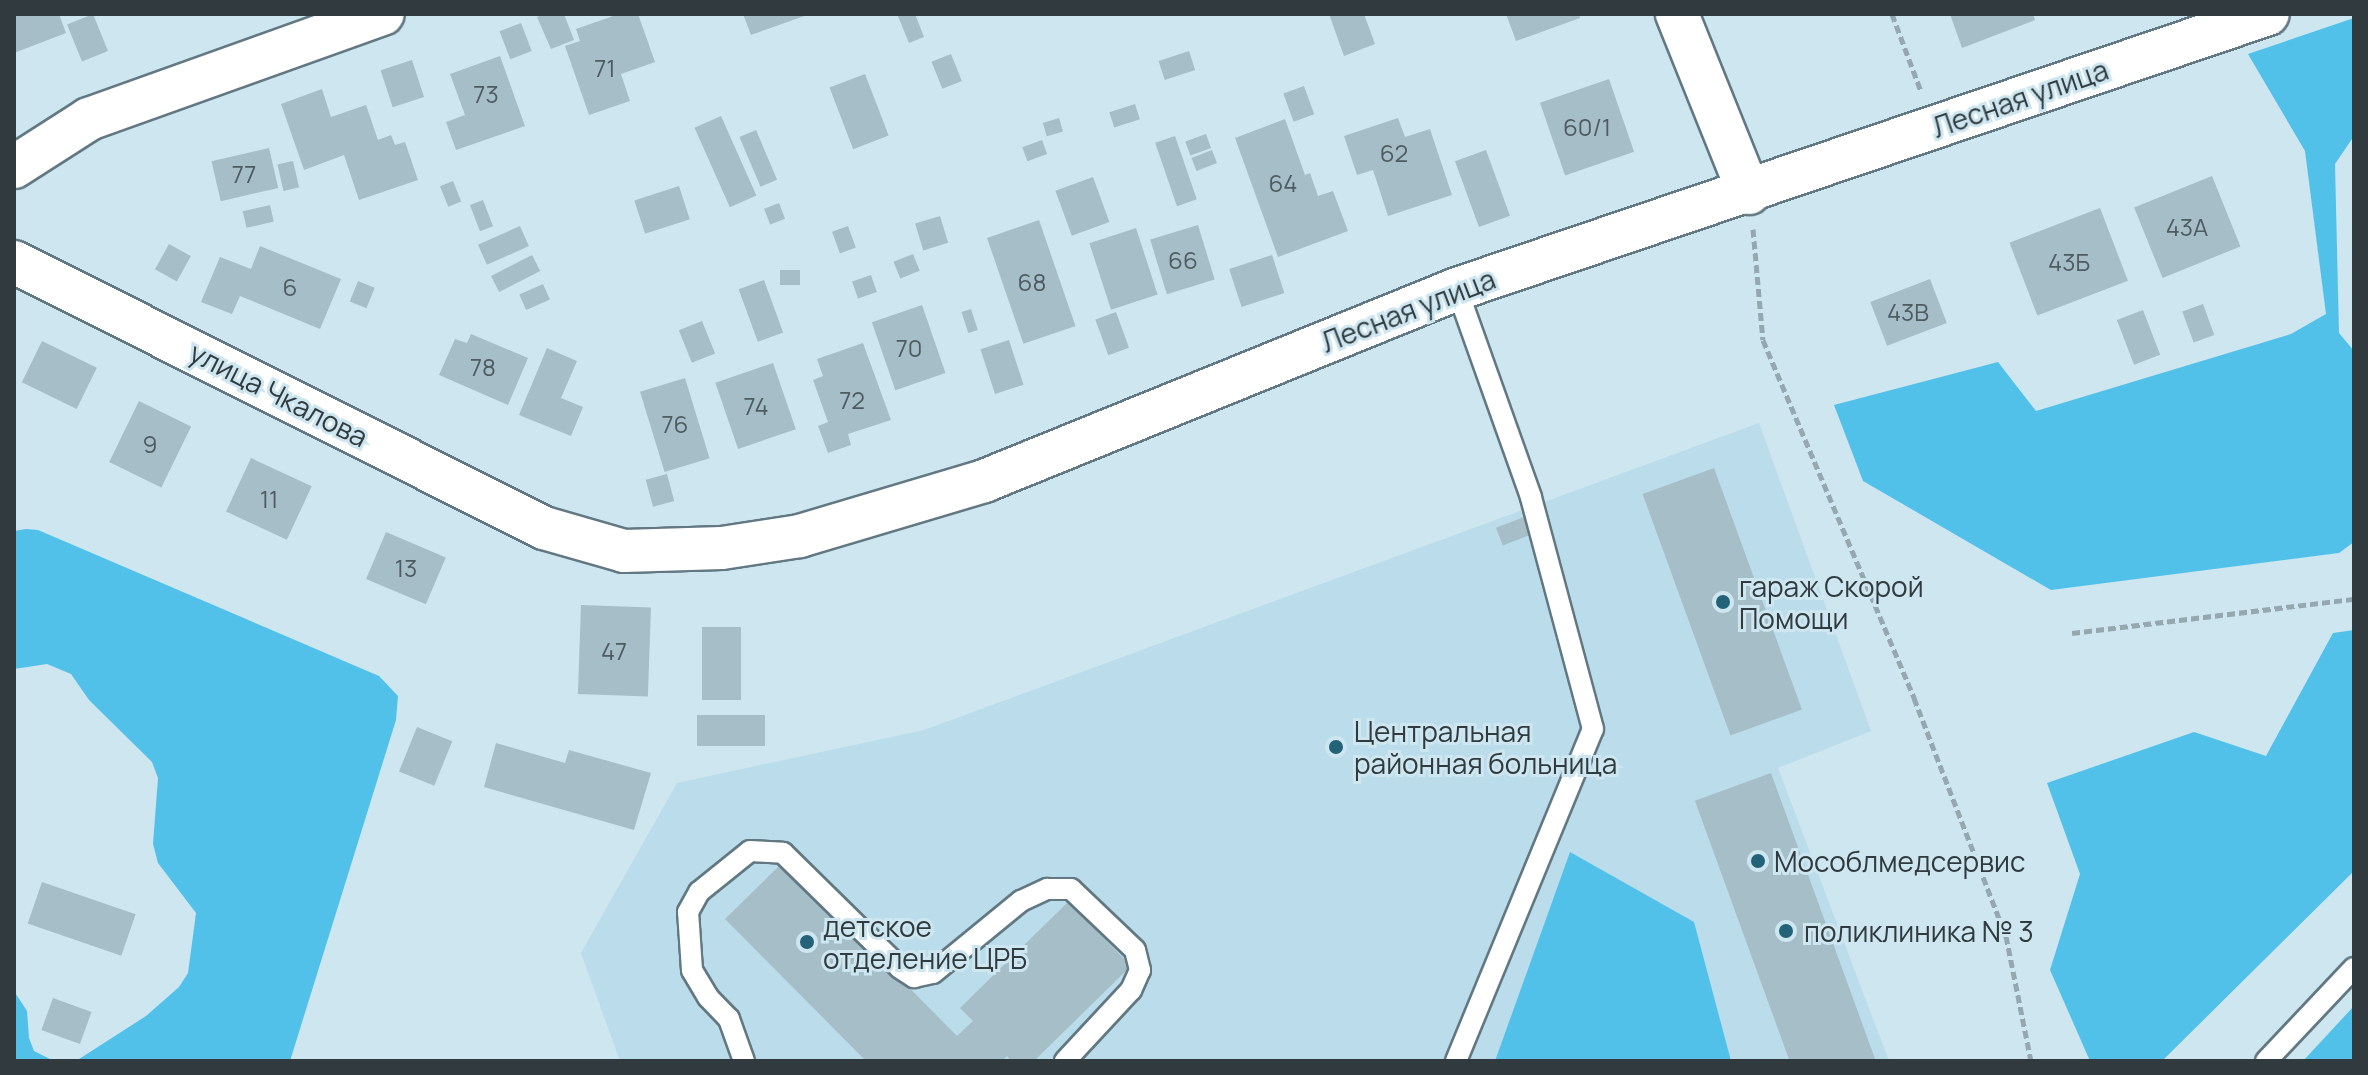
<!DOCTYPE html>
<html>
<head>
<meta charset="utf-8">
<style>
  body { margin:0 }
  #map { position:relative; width:2368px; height:1075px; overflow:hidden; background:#cde6f0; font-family:Manrope,sans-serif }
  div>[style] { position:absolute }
  .built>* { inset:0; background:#bbdcea }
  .green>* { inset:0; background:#52c1ea }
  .building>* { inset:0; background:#a6bec8; transform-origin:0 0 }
  .path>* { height:5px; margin-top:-2.5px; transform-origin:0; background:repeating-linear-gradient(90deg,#95a8b0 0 8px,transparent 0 12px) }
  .roads { filter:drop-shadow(2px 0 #627882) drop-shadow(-2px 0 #627882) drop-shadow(0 2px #627882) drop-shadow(0 -2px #627882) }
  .service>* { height:20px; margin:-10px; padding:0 10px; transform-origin:10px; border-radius:10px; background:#fff }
  .minor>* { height:42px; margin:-21px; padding:0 21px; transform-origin:21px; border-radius:21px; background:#fff }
  .dots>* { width:22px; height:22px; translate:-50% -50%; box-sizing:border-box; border:4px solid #cde6f0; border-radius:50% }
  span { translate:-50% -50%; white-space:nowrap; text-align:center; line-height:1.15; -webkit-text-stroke:6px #cde6f0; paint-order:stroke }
  .number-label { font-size:24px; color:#4e5c61 }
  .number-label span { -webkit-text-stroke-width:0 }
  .street-label { font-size:28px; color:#313b3f }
  .poi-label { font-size:28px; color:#313b3f }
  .left { translate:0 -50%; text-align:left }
  .frame { position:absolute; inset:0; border:16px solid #313b3f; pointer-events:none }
</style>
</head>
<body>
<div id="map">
  <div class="built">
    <i style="clip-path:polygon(1759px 423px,1871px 731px,1778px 768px,1889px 1061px,620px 1061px,581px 953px,677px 783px,924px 730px)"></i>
  </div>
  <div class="green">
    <i style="clip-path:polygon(2354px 18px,2354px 136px,2335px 164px,2339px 333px,2354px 351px,2354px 542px,2339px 553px,2051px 590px,1863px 481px,1834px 405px,1998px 362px,2036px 411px,2291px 334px,2326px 314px,2305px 151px,2248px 54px)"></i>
    <i style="clip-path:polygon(26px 529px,38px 530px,379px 676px,398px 696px,396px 720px,290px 1061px,76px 1061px,146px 1016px,179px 987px,188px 973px,196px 913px,158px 863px,153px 844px,158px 778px,152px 762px,89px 700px,71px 674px,47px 664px,14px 669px,14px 531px)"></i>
    <i style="clip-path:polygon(2354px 630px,2354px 871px,2162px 1061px,2090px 1061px,2050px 970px,2080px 874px,2047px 783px,2194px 732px,2266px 756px,2333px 633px)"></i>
    <i style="clip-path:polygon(1570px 852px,1694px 922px,1731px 1061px,1495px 1061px)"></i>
    <i style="clip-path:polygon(14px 991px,27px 1011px,29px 1038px,34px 1051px,54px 1061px,14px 1061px)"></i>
    <i style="clip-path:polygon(2354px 1006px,2354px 1061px,2303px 1061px)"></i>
  </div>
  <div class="building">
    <i style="clip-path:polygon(14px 14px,59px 14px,66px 33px,14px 53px)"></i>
    <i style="left:93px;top:14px;width:40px;height:28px;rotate:68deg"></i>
    <i style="clip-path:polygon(544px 14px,564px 14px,574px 40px,551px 49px,537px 17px)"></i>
    <i style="clip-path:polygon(619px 14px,638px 14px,655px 62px,621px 74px,630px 101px,589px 115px,565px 46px,580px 41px,576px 29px)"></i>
    <i style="clip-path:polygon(743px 14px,810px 14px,751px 35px)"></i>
    <i style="clip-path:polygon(897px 14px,915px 14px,924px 37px,909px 43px)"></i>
    <i style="clip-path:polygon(1329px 14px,1364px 14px,1375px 44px,1344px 56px)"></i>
    <i style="clip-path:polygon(1506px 14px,1579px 14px,1580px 18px,1516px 41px)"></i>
    <i style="clip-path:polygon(1950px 14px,2033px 14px,2035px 20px,1962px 48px)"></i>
    <i style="left:521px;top:23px;width:30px;height:23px;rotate:69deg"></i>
    <i style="left:1189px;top:51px;width:20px;height:32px;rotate:72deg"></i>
    <i style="left:951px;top:54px;width:29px;height:21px;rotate:68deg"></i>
    <i style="clip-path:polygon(500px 56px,525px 126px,456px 150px,446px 122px,465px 115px,450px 74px)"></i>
    <i style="left:412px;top:60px;width:39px;height:33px;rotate:72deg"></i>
    <i style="left:865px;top:74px;width:66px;height:38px;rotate:69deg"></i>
    <i style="left:1609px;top:79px;width:77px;height:73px;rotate:71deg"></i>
    <i style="left:1304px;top:86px;width:30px;height:22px;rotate:70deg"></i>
    <i style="clip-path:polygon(322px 89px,331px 117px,366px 105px,378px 140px,391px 135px,395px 145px,405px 142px,418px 180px,359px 200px,344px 155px,304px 170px,281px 104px)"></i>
    <i style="left:1135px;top:104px;width:16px;height:27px;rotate:72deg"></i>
    <i style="left:721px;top:116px;width:87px;height:29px;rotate:66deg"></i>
    <i style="left:1059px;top:118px;width:14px;height:17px;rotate:73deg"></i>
    <i style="clip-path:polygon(1398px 118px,1405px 137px,1430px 129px,1452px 195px,1388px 216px,1373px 170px,1357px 175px,1344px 136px)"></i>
    <i style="clip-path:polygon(1285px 119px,1305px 175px,1310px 173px,1318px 196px,1333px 191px,1348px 231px,1278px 257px,1235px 138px)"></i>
    <i style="left:756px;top:130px;width:54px;height:18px;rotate:67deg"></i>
    <i style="left:1206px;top:134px;width:15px;height:22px;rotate:70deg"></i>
    <i style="left:1175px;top:136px;width:67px;height:21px;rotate:71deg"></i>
    <i style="left:1042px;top:140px;width:15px;height:21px;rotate:70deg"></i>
    <i style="left:269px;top:148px;width:41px;height:59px;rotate:77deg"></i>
    <i style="left:1212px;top:150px;width:14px;height:22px;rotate:69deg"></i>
    <i style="left:1486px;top:150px;width:70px;height:33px;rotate:70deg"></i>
    <i style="left:293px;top:161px;width:27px;height:16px;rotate:77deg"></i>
    <i style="left:2212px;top:176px;width:76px;height:84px;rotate:68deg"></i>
    <i style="left:1093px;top:177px;width:48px;height:40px;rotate:70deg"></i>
    <i style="left:453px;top:181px;width:22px;height:14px;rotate:68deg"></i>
    <i style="left:679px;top:186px;width:35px;height:47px;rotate:72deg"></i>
    <i style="left:483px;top:200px;width:28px;height:14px;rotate:69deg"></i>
    <i style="left:779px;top:203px;width:17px;height:16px;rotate:69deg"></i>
    <i style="left:270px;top:205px;width:17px;height:28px;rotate:77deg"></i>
    <i style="left:2100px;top:208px;width:78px;height:97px;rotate:69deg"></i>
    <i style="left:940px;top:216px;width:28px;height:26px;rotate:73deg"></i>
    <i style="left:1039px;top:220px;width:112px;height:55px;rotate:71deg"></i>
    <i style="left:1198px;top:225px;width:57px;height:50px;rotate:73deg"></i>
    <i style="left:520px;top:226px;width:22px;height:46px;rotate:66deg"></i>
    <i style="left:848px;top:226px;width:23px;height:17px;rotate:70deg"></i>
    <i style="left:1136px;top:228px;width:70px;height:49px;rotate:72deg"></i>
    <i style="left:169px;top:244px;width:25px;height:29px;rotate:29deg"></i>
    <i style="clip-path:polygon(260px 246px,341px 279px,320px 329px,240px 296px,232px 314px,201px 302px,220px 257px,251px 269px)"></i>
    <i style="left:913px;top:254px;width:18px;height:21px;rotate:68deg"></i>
    <i style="left:532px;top:255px;width:18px;height:46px;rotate:63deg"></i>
    <i style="left:1272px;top:255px;width:40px;height:45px;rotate:72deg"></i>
    <i style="left:780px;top:270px;width:20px;height:15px"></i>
    <i style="left:871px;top:275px;width:18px;height:20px;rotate:71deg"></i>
    <i style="left:1930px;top:279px;width:47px;height:64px;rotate:69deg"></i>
    <i style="left:764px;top:280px;width:56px;height:27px;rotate:70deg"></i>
    <i style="left:358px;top:281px;width:18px;height:22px;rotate:22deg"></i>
    <i style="left:543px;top:284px;width:17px;height:26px;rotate:66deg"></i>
    <i style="left:2203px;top:304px;width:33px;height:22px;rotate:70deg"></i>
    <i style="left:922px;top:305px;width:72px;height:53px;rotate:71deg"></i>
    <i style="left:971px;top:309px;width:22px;height:10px;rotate:72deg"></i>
    <i style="left:2143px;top:310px;width:48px;height:28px;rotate:69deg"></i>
    <i style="left:1116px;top:312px;width:38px;height:22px;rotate:70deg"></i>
    <i style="left:702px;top:321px;width:35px;height:25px;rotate:68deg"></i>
    <i style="clip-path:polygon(471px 334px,528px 358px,508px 405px,439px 375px,455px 339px,467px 343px)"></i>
    <i style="left:1009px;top:340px;width:47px;height:30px;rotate:72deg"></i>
    <i style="left:42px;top:341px;width:61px;height:46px;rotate:26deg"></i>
    <i style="clip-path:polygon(863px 343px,891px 420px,848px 434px,851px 445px,828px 453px,818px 426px,828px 422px,813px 380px,823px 376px,817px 359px)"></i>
    <i style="clip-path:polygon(547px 348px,577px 361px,561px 398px,583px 407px,571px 436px,519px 415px)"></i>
    <i style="left:773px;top:363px;width:70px;height:61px;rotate:71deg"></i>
    <i style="left:685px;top:378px;width:84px;height:47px;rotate:73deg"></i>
    <i style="left:139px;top:401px;width:58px;height:68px;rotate:26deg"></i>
    <i style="left:251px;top:458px;width:67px;height:59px;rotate:25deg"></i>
    <i style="left:1714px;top:468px;width:257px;height:76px;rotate:70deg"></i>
    <i style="left:667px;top:474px;width:28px;height:22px;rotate:75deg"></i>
    <i style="left:1524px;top:517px;width:19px;height:30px;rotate:69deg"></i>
    <i style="left:386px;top:532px;width:65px;height:51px;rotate:23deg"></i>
    <i style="left:581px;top:605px;width:70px;height:89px;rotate:2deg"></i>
    <i style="left:702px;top:627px;width:39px;height:73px"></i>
    <i style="left:697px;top:715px;width:68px;height:31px"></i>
    <i style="left:417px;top:727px;width:38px;height:48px;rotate:22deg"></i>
    <i style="clip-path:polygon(496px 743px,565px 763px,569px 750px,651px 773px,634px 830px,484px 787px)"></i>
    <i style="left:1771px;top:773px;width:307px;height:81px;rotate:70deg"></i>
    <i style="clip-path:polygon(784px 861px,957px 1036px,973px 1021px,960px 1008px,1068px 902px,1131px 966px,1034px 1061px,1011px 1061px,1007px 1056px,1002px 1061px,866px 1061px,725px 919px)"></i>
    <i style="left:42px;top:882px;width:99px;height:44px;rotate:19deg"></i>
    <i style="left:53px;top:998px;width:41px;height:34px;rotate:20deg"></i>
  </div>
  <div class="path">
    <i style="left:1892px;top:14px;width:82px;rotate:69.4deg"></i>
    <i style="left:1753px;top:229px;width:111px;rotate:84.9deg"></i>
    <i style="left:1763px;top:340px;width:389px;rotate:67.1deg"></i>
    <i style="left:1914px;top:698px;width:255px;rotate:68.9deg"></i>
    <i style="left:2006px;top:936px;width:127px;rotate:78.7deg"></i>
    <i style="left:2072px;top:633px;width:284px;rotate:-6.9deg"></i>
  </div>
  <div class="roads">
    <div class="service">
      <i style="left:744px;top:1061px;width:45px;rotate:-109.7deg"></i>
      <i style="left:729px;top:1019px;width:30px;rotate:-134deg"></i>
      <i style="left:708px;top:997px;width:31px;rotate:-121deg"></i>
      <i style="left:692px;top:970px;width:58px;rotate:-93.9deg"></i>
      <i style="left:688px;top:912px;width:23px;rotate:-61deg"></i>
      <i style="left:699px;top:892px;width:65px;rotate:-38.8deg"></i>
      <i style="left:750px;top:851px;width:33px;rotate:3deg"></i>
      <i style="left:783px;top:853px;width:164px;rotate:44.5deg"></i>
      <i style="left:900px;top:968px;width:17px;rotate:33deg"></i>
      <i style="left:914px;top:977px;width:19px;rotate:-12deg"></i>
      <i style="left:933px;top:973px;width:114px;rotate:-39.3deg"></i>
      <i style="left:1021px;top:901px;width:29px;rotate:-25deg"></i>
      <i style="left:1047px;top:889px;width:24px"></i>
      <i style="left:1071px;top:889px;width:88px;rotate:43.6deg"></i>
      <i style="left:1135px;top:950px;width:21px;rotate:76deg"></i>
      <i style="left:1140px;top:970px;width:22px;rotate:114deg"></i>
      <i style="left:1131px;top:990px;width:97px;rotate:132.9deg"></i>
      <i style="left:1456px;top:1061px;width:359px;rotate:-67.6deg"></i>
      <i style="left:1593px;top:729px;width:240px;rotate:-105deg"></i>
      <i style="left:1531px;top:497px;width:221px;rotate:-109.6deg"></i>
      <i style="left:2266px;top:1061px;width:128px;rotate:-46.6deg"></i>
    </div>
    <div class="minor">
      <i style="left:1677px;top:14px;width:193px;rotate:68.1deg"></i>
      <i style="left:14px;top:167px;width:89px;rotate:-32.6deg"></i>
      <i style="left:89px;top:119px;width:312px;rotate:-19.7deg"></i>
      <i style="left:14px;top:262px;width:593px;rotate:26.65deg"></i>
      <i style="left:544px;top:528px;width:83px;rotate:16deg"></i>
      <i style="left:624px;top:551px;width:98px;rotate:-1.8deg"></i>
      <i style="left:722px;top:548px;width:79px;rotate:-8.7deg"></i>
      <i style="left:800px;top:536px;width:192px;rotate:-16.6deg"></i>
      <i style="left:984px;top:481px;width:510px;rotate:-22.09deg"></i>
      <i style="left:1457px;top:289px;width:856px;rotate:-18.73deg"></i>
    </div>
  </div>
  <div class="dots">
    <i style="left:1723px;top:602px;background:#246279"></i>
    <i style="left:1336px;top:747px;background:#246279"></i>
    <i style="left:1758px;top:861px;background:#246279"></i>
    <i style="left:1786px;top:931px;background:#246279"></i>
    <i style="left:807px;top:942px;background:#246279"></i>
  </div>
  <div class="number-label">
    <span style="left:605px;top:68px">71</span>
    <span style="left:486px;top:94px">73</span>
    <span style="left:1587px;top:127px">60/1</span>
    <span style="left:1394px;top:153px">62</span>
    <span style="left:244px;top:174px">77</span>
    <span style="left:1283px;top:183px">64</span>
    <span style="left:2187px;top:227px">43А</span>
    <span style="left:1183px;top:260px">66</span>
    <span style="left:2069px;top:262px">43Б</span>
    <span style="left:1032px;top:282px">68</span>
    <span style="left:290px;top:287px">6</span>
    <span style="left:1908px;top:312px">43В</span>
    <span style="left:909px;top:348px">70</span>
    <span style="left:483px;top:367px">78</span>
    <span style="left:852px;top:400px">72</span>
    <span style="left:756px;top:406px">74</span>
    <span style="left:675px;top:424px">76</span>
    <span style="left:150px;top:444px">9</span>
    <span style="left:269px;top:499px">11</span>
    <span style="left:406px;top:568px">13</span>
    <span style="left:614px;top:651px">47</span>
  </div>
  <div class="street-label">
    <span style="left:2020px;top:98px;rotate:-19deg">Лесная улица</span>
    <span style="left:1408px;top:310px;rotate:-21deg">Лесная улица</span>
    <span style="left:279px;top:394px;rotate:27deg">улица Чкалова</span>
  </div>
  <div class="poi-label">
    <span class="left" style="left:1739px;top:602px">гараж Скорой<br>Помощи</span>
    <span class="left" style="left:1354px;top:747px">Центральная<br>районная больница</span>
    <span class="left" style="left:1774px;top:861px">Мособлмедсервис</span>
    <span class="left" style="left:823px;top:942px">детское<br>отделение ЦРБ</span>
    <span class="left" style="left:1804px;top:931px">поликлиника № 3</span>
  </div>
  <div class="frame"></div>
</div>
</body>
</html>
